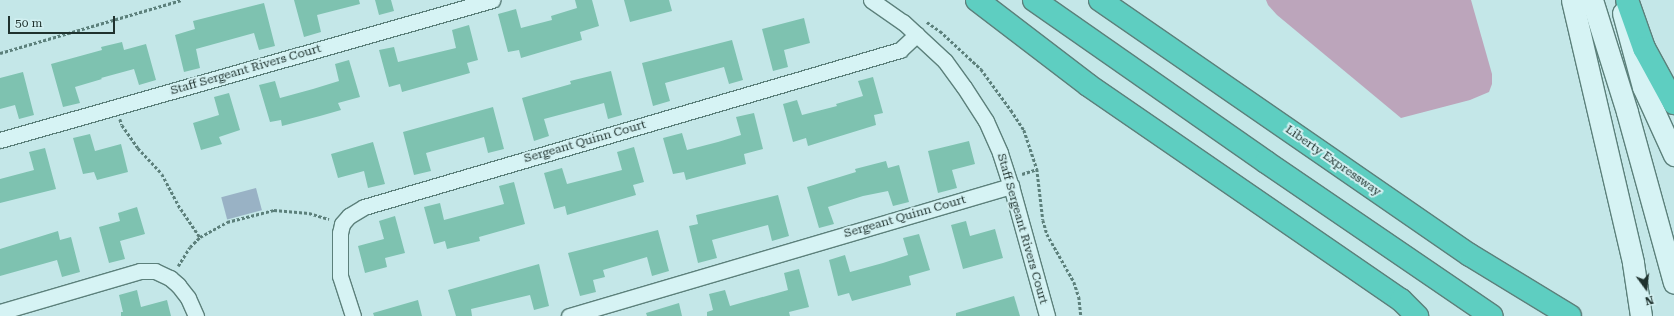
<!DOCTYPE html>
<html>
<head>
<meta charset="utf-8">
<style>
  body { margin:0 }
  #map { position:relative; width:1674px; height:316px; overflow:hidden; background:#c4e7e8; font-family:"Roboto Serif",serif }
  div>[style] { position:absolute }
  .green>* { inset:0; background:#99b2c5; transform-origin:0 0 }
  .water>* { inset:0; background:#bca5bb }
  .building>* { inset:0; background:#7ec2b0 }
  .path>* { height:2.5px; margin-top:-1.25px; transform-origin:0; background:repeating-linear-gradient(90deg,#5c807b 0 3px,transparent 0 5px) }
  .roads { filter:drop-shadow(1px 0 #5c807b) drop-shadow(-1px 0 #5c807b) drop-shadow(0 1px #5c807b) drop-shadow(0 -1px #5c807b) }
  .street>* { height:15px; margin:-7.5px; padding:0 7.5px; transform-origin:7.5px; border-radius:7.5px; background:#d6f3f4 }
  .secondary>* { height:21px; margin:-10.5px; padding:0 10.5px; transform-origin:10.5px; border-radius:10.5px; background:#d6f3f4 }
  .highway>* { height:22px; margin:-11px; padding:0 11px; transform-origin:11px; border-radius:11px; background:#5ecec1 }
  span { translate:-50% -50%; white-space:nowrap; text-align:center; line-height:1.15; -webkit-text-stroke:4px #d2f0f1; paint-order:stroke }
  .street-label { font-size:12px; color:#1f322e }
  .north { position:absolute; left:1626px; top:268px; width:40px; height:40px; -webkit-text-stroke:3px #d2f0f1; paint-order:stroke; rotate:165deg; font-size:11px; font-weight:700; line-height:16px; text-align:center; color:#1f322e }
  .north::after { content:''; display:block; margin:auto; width:14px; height:18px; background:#1f322e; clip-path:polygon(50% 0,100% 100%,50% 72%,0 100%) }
  .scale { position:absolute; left:8px; top:16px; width:107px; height:18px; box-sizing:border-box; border:2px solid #1f322e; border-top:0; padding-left:5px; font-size:12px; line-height:14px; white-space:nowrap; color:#1f322e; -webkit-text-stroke:3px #d2f0f1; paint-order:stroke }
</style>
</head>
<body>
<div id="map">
  <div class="green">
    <i style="left:256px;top:188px;width:23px;height:36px;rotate:75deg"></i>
  </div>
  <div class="water">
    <i style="clip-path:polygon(1266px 0,1471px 0,1492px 74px,1492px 84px,1489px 92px,1470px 100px,1401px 118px,1277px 15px,1268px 5px)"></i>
  </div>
  <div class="building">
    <i style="clip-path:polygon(294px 0,359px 0,360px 4px,317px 15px,321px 32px,304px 37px)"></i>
    <i style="clip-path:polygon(375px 0,391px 0,394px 11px,379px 15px)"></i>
    <i style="clip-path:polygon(575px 0,592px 0,599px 26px,580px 32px,582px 40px,521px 58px,519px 50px,508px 52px,498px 14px,516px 9px,521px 28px,552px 20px,551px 16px,577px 8px)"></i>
    <i style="clip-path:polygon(624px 0,669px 0,672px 11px,630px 22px)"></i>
    <i style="clip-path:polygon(264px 3px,275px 46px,259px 50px,254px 33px,196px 49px,200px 68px,184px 72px,175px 35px,195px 29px,193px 21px)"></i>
    <i style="clip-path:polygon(804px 18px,810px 43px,784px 50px,788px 67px,773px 71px,762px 29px)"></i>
    <i style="clip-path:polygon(469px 25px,478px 60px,467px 63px,470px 73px,402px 92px,400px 84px,389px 87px,379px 50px,394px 47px,398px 62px,456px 48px,452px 30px)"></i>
    <i style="clip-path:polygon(732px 40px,743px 80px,729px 84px,724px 67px,665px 83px,670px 101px,653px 106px,642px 63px)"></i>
    <i style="clip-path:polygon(122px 42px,124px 50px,146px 44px,156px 80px,139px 85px,134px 69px,101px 78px,102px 79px,75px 87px,80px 103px,63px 107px,51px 64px,102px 50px,101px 47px)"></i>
    <i style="clip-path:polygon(349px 60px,360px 97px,338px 103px,341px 110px,320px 116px,282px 126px,281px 120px,270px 122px,259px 85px,275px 81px,280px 98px,313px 89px,339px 81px,335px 64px)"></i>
    <i style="clip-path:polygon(611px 71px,622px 115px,608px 119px,604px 103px,544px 119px,549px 136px,534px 141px,522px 98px,571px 84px,570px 81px)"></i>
    <i style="clip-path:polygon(23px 72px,34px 115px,19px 119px,15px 105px,0 109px,0 78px)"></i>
    <i style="clip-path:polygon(873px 77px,883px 113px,874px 115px,876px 125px,808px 146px,806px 138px,793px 142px,783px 104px,797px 100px,802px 115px,837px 106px,836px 104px,863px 96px,858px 81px)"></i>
    <i style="clip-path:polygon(229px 93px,240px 130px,219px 137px,222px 144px,201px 150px,193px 123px,219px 115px,214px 97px)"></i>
    <i style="clip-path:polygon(493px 107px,504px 149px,488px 153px,484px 137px,426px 153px,431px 171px,414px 175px,403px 132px)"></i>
    <i style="clip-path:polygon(754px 113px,763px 149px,744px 154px,746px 164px,686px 180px,684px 172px,673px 174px,663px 138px,682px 133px,687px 150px,718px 142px,741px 135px,736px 117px)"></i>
    <i style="clip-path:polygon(90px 134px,95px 151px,121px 144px,128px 172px,97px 180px,94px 172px,83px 174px,73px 138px)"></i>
    <i style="clip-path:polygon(969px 141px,975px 164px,952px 170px,957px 188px,938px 193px,928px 151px)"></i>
    <i style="clip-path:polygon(373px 142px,385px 184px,368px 188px,364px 171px,338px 178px,331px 154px)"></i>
    <i style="clip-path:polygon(634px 147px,644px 182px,633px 185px,636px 195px,567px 215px,565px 206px,554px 209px,544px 173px,562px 168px,567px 184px,622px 170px,617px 152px)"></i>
    <i style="clip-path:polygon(45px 148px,56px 189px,0 203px,0 179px,34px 170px,29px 152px)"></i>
    <i style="clip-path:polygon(886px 161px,888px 168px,899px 165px,909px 202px,893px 206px,888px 191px,863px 196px,828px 207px,834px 224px,819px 228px,807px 187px,856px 172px,855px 169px)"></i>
    <i style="clip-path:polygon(514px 182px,525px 224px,479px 237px,480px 241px,447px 249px,445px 241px,434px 244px,424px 207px,440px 203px,444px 220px,504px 204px,499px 186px)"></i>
    <i style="clip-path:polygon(778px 195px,789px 236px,772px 241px,768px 225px,712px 240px,717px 258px,698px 263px,689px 226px,698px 224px,696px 215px)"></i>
    <i style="clip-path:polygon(137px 207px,145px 234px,120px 241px,125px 259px,109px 263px,99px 227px,120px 221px,118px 213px)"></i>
    <i style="clip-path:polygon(395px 216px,405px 253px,385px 258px,387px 267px,365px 273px,358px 246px,384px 239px,379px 221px)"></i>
    <i style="clip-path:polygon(966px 221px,970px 236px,995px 229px,1003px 258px,963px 269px,951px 225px)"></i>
    <i style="clip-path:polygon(658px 230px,669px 271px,652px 276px,647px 257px,603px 270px,605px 277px,593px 280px,596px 292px,580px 296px,568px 253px)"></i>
    <i style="clip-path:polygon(58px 231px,60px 240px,71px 237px,80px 272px,62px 277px,57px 260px,0 276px,0 249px)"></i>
    <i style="clip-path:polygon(919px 234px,930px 270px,909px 276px,911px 285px,852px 301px,849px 293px,838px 296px,829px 260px,845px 255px,850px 272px,883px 263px,908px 255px,903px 238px)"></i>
    <i style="clip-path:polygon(539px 264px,549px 306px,534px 310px,530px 295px,471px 309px,472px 316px,456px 316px,448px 290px)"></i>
    <i style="clip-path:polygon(799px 269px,809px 307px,789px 312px,790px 316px,707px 316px,707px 312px,713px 310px,709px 294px,725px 290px,730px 306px,788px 290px,784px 273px)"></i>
    <i style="clip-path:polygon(137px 290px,141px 307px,167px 300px,171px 316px,121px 316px,121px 312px,123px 312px,119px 295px)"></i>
    <i style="clip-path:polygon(1014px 296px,1020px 316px,956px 316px,956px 313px)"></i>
    <i style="clip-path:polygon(418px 300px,422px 316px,374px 316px,373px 313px)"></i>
    <i style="clip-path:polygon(679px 303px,682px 316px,647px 316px,646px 313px)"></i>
  </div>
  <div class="path">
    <i style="left:927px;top:22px;width:16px;rotate:35deg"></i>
    <i style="left:940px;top:31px;width:56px;rotate:42.8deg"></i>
    <i style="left:981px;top:69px;width:51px;rotate:53.8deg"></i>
    <i style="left:1011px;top:110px;width:24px;rotate:57deg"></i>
    <i style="left:1024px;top:130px;width:41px;rotate:71.6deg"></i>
    <i style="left:1037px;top:169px;width:51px;rotate:83.3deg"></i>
    <i style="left:1043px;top:220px;width:15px;rotate:74deg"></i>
    <i style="left:1047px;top:234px;width:55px;rotate:60.6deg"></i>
    <i style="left:1074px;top:282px;width:16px;rotate:72deg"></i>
    <i style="left:1079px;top:297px;width:19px;rotate:84deg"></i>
    <i style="left:0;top:53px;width:189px;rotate:-16.3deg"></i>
    <i style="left:120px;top:119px;width:6px;rotate:72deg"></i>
    <i style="left:122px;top:125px;width:28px;rotate:55deg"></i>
    <i style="left:138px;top:148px;width:35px;rotate:47deg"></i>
    <i style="left:162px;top:174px;width:40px;rotate:62deg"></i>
    <i style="left:181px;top:209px;width:34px;rotate:56deg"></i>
    <i style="left:1022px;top:174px;width:16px;rotate:-18deg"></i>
    <i style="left:178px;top:266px;width:22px;rotate:-58deg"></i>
    <i style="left:190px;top:247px;width:14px;rotate:-45deg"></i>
    <i style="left:200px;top:237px;width:31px;rotate:-29deg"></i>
    <i style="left:227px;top:222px;width:49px;rotate:-14.3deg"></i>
    <i style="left:274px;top:210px;width:35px;rotate:5deg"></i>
    <i style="left:309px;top:213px;width:21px;rotate:17deg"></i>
  </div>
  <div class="roads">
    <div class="street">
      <i style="left:871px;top:0;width:39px;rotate:35deg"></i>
      <i style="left:903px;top:22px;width:57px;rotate:42.9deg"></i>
      <i style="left:945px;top:61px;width:32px;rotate:54deg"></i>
      <i style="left:964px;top:87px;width:40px;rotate:57.1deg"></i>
      <i style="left:986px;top:121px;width:35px;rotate:66deg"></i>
      <i style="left:1000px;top:153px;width:35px;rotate:72deg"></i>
      <i style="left:1011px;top:186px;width:135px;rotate:74.5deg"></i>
      <i style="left:0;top:140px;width:512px;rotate:-15.88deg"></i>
      <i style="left:0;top:312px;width:146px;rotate:-16.3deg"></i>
      <i style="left:140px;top:271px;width:15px"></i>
      <i style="left:155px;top:271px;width:17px;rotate:25deg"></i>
      <i style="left:170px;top:278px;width:11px;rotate:41deg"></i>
      <i style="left:178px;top:285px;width:16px;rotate:52deg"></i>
      <i style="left:188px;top:298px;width:20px;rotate:66deg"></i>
      <i style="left:353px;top:316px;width:42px;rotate:-108deg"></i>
      <i style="left:340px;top:276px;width:43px;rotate:-90deg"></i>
      <i style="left:340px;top:233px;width:9px;rotate:-77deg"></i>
      <i style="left:342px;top:224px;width:11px;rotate:-49deg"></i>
      <i style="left:349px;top:216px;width:17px;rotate:-31deg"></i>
      <i style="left:364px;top:207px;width:559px;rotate:-16.33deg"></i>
      <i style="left:900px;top:50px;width:23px;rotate:-43deg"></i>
      <i style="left:569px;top:316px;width:461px;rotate:-16.4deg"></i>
    </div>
    <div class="secondary">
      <i style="left:1572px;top:0;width:270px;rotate:76.9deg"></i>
      <i style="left:1633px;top:263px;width:54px;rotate:81.4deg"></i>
      <i style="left:1592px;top:0;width:117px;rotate:72.6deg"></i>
      <i style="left:1627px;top:112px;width:177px;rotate:74.6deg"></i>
      <i style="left:1623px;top:13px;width:77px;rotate:74.9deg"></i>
      <i style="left:1643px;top:87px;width:75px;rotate:65.5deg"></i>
    </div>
    <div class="highway">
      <i style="left:977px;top:0;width:140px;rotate:37.4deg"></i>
      <i style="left:1088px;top:85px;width:380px;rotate:34.5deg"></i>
      <i style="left:1401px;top:300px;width:23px;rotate:45deg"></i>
      <i style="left:1034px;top:0;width:283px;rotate:34.9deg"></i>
      <i style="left:1266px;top:162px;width:273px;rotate:34.3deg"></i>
      <i style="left:1100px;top:0;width:449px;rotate:34.6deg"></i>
      <i style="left:1470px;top:255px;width:117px;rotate:31.4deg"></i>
      <i style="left:1627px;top:0;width:51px;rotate:70.5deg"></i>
      <i style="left:1644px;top:48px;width:63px;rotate:61.4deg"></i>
    </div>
  </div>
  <div class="street-label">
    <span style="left:246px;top:70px;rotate:-16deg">Staff Sergeant Rivers Court</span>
    <span style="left:585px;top:142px;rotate:-16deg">Sergeant Quinn Court</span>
    <span style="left:1333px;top:161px;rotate:35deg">Liberty Expressway</span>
    <span style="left:905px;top:217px;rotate:-16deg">Sergeant Quinn Court</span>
    <span style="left:1022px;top:229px;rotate:74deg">Staff Sergeant Rivers Court</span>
  </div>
  <div class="north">N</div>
  <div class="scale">50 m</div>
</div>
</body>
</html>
